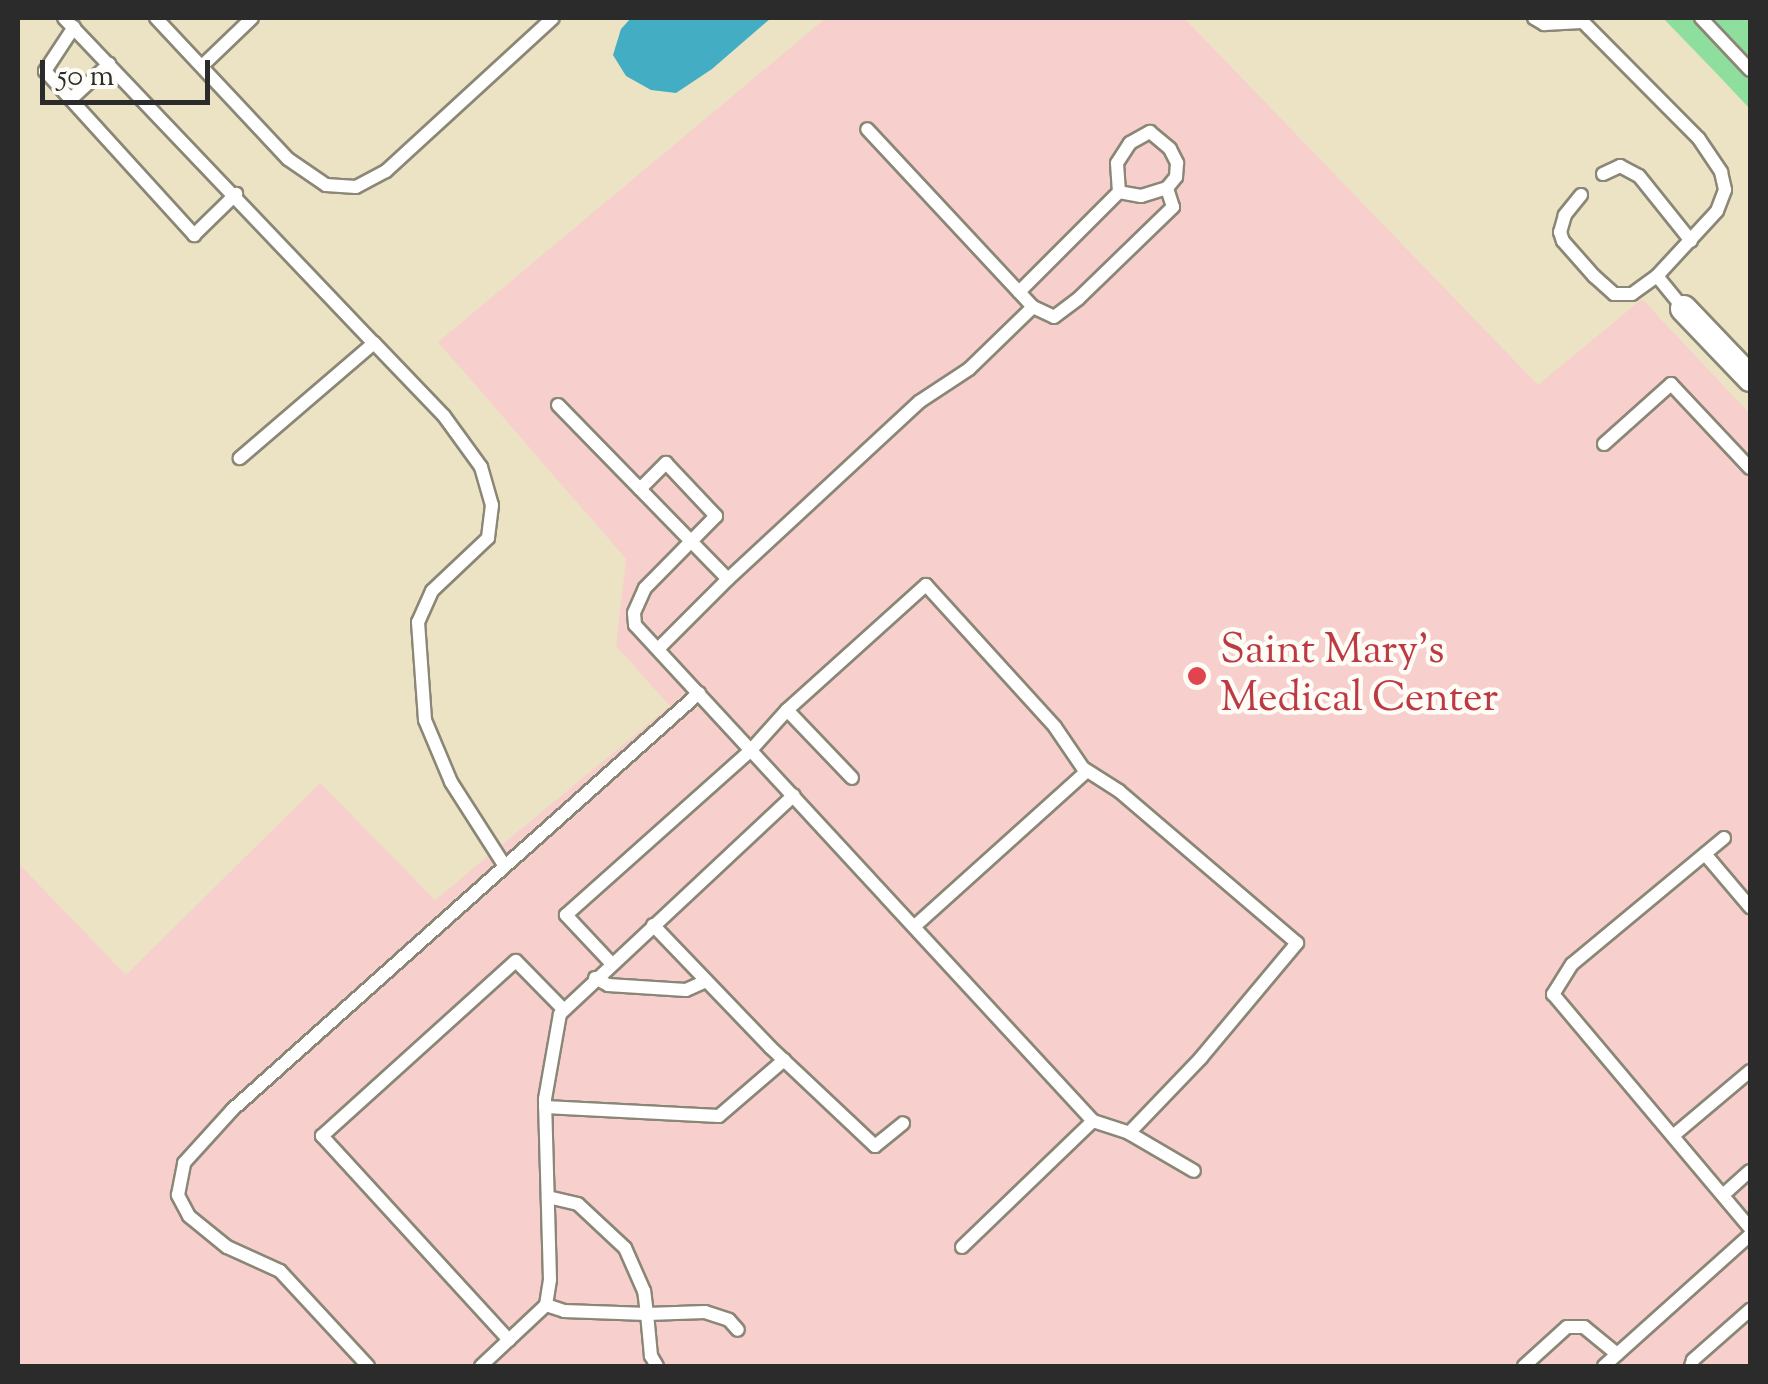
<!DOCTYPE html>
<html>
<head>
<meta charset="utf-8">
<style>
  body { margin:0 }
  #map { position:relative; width:1768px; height:1384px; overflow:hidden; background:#ebe3c3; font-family:"Sorts Mill Goudy",serif }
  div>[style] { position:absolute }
  .built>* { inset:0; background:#f7d0cd }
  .green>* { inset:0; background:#8ede9e }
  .water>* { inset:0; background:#43adc3 }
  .roads { filter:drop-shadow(2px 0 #8b8777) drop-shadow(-2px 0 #8b8777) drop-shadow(0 2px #8b8777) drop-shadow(0 -2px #8b8777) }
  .lane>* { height:12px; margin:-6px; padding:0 6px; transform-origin:6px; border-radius:6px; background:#fff }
  .street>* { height:25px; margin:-12.5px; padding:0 12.5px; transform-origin:12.5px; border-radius:12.5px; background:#fff }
  .dots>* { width:28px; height:28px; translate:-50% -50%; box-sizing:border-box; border:5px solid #fdfcf7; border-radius:50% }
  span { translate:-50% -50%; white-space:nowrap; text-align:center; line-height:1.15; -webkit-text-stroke:9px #fdfcf7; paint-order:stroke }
  .health-label { font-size:42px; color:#be3a42 }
  .left { translate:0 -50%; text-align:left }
  .frame { position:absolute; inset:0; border:20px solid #2b2b2b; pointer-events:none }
  .scale { position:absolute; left:40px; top:60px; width:170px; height:45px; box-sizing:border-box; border:5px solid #2b2b2b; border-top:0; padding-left:12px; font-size:30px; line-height:35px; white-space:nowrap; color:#2b2b2b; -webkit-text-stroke:8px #fdfcf7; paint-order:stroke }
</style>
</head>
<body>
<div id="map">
  <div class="built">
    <i style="clip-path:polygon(826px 18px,1184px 18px,1538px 385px,1642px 299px,1750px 414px,1750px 1366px,18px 1366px,18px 863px,126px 975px,320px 783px,435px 900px,670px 706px,616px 646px,626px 559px,438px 342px)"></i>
  </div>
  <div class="green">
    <i style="clip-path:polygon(1663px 18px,1750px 18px,1750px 109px,1719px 76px)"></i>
  </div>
  <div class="water">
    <i style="clip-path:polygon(631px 18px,771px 18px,712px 69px,676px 93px,651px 90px,626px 76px,613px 55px,621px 29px)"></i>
  </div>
  <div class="roads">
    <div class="lane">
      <i style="left:64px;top:18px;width:449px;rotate:46.4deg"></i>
      <i style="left:374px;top:343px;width:177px;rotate:139.4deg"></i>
      <i style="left:156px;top:18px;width:193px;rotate:46.9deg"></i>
      <i style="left:288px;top:159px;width:46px;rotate:34.4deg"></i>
      <i style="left:326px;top:185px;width:30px;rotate:4deg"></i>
      <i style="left:356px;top:187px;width:34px;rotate:-28deg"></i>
      <i style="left:386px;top:171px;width:226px;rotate:-42.5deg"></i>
      <i style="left:1534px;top:18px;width:12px;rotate:31deg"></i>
      <i style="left:1544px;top:24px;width:38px;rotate:-3deg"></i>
      <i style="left:1579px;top:18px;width:170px;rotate:45.2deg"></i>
      <i style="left:1699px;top:139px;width:40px;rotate:56deg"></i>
      <i style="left:1721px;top:172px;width:18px;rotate:77deg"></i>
      <i style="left:1725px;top:190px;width:22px;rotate:111deg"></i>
      <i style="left:1717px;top:211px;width:88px;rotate:132.7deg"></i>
      <i style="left:1657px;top:276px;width:41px;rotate:50.9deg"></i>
      <i style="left:1701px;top:18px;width:71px;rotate:46.7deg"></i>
      <i style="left:74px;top:27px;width:53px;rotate:123.4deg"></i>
      <i style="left:45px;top:71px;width:222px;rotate:47.7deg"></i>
      <i style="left:194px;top:235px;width:59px;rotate:-44.3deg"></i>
      <i style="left:202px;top:66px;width:69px;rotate:-43.8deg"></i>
      <i style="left:71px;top:99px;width:52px;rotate:-42.6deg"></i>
      <i style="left:1603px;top:174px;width:19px;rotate:-25deg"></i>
      <i style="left:1620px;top:166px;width:21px;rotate:28deg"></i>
      <i style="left:1639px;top:176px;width:83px;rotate:51.3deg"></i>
      <i style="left:1581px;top:195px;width:26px;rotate:129deg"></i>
      <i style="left:1565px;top:215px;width:18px;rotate:106deg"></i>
      <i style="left:1560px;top:232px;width:9px;rotate:72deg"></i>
      <i style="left:1563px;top:241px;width:47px;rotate:48.5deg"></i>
      <i style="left:1594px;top:276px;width:27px;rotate:42deg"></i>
      <i style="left:1614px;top:294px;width:18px"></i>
      <i style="left:1632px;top:294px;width:31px;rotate:-36deg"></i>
      <i style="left:1019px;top:292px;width:141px;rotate:-45deg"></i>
      <i style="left:1119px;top:192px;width:29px;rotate:-94deg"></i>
      <i style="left:1117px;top:163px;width:24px;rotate:-57deg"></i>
      <i style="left:1130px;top:143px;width:23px;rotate:-29deg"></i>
      <i style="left:1150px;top:132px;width:26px;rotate:40deg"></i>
      <i style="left:1170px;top:149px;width:16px;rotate:63deg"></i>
      <i style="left:1177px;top:163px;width:14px;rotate:94deg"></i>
      <i style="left:1176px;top:177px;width:14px;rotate:129deg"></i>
      <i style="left:1167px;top:188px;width:27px;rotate:163deg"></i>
      <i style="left:1141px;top:196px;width:22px;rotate:-170deg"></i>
      <i style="left:1033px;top:307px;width:23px;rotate:25deg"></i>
      <i style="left:1054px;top:317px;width:31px;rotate:-37deg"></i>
      <i style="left:1079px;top:298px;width:131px;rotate:-44.1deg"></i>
      <i style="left:1173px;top:207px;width:20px;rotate:-108deg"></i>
      <i style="left:374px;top:343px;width:101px;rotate:46.2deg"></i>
      <i style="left:444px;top:416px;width:63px;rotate:54deg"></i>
      <i style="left:481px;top:467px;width:40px;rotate:74deg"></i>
      <i style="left:492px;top:505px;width:33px;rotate:97deg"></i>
      <i style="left:488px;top:538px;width:77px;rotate:136.6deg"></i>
      <i style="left:432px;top:591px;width:34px;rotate:114deg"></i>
      <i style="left:418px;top:622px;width:98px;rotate:85.9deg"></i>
      <i style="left:425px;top:720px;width:67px;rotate:67.2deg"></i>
      <i style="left:451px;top:782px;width:98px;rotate:57.4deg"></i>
      <i style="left:558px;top:405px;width:243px;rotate:45.7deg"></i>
      <i style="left:728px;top:579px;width:99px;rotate:135deg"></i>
      <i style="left:1604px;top:444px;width:90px;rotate:-41.8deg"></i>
      <i style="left:1671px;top:384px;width:115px;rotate:46.8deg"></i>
      <i style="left:640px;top:489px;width:37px;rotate:-45deg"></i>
      <i style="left:666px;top:463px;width:73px;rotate:46.7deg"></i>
      <i style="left:716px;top:516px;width:101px;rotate:134.6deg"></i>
      <i style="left:645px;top:588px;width:27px;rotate:114deg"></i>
      <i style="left:634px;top:613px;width:12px;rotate:85deg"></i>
      <i style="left:635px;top:625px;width:675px;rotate:47.28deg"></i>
      <i style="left:728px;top:579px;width:260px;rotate:-42.8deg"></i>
      <i style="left:919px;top:402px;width:60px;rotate:-33.4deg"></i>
      <i style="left:969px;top:369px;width:89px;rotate:-44.1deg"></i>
      <i style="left:1033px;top:307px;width:243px;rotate:-133deg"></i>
      <i style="left:787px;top:710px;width:94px;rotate:46.3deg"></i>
      <i style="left:1724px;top:838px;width:197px;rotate:140.3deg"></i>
      <i style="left:1572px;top:964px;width:36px;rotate:122deg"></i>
      <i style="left:1553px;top:994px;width:306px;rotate:49.9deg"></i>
      <i style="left:1705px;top:854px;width:70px;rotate:49.7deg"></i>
      <i style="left:653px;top:925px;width:170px;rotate:46.2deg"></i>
      <i style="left:771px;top:1048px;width:143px;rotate:43.3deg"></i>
      <i style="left:875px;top:1146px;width:36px;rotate:-39deg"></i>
      <i style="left:916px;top:925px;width:230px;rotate:-42deg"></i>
      <i style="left:611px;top:963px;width:66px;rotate:-133.2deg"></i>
      <i style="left:566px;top:915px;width:248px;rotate:-41.7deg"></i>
      <i style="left:751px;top:750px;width:54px;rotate:-48deg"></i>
      <i style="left:787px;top:710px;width:187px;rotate:-42deg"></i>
      <i style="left:926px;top:585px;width:192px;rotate:47.7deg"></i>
      <i style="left:1055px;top:727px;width:50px;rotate:55.7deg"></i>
      <i style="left:1083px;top:768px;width:43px;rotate:32.6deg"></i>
      <i style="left:1119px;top:791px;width:234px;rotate:40.5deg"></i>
      <i style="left:1297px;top:943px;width:150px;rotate:129.9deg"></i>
      <i style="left:1201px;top:1058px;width:104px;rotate:133.8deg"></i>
      <i style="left:595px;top:978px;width:15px;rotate:28deg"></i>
      <i style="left:608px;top:985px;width:78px;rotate:3.7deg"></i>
      <i style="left:686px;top:990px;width:22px;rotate:-24deg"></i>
      <i style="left:545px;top:1107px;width:174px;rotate:3deg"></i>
      <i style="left:719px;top:1116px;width:86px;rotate:-40.7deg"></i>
      <i style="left:1674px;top:1135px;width:99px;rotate:-40.1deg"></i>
      <i style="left:1723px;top:1195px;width:36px;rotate:-42deg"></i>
      <i style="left:962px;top:1247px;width:182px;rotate:-43.9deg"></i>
      <i style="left:1093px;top:1121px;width:38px;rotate:18deg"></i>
      <i style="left:1129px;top:1133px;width:75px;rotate:30.3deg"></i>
      <i style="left:546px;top:1305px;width:19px;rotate:18deg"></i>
      <i style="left:564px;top:1311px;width:83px;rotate:2.1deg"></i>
      <i style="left:647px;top:1314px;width:23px;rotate:-97deg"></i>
      <i style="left:644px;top:1291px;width:47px;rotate:-113.8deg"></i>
      <i style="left:625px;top:1248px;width:64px;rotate:-136.9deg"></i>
      <i style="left:578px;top:1204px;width:31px;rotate:-167deg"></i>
      <i style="left:509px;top:1340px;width:277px;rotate:-132.5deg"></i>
      <i style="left:322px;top:1136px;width:261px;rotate:-42.1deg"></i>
      <i style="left:516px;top:961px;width:67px;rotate:45.6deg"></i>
      <i style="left:368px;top:1366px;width:129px;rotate:-132.8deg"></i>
      <i style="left:280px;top:1271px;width:58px;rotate:-155.6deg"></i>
      <i style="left:227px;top:1247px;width:49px;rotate:-140.8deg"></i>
      <i style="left:189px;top:1216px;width:24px;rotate:-118deg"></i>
      <i style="left:178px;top:1195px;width:33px;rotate:-79deg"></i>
      <i style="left:184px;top:1163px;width:72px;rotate:-47.8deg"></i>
      <i style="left:232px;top:1110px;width:626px;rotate:-41.76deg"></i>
      <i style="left:481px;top:1366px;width:89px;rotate:-43.2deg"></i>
      <i style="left:546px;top:1305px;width:25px;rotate:-81deg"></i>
      <i style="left:550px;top:1280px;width:181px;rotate:-91.6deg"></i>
      <i style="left:545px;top:1099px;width:86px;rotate:-80deg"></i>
      <i style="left:560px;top:1014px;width:320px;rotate:-43.1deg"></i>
      <i style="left:657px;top:1366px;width:12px;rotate:-121deg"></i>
      <i style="left:651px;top:1356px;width:42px;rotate:-95.4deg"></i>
      <i style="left:647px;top:1314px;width:58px;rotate:-2deg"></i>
      <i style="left:705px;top:1312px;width:25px;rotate:18deg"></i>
      <i style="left:729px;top:1320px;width:13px;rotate:48deg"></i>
      <i style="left:1524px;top:1366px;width:58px;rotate:-42.2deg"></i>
      <i style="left:1567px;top:1327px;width:17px"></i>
      <i style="left:1584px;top:1327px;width:43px;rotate:39.3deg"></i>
      <i style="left:1604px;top:1366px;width:196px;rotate:-41.9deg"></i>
      <i style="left:1691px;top:1366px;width:6px;rotate:-72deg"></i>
      <i style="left:1693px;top:1360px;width:76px;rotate:-41.3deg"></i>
    </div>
    <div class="street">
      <i style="left:1683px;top:308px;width:97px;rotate:46.3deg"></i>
    </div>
  </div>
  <div class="dots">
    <i style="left:1197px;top:676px;background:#e0444e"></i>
  </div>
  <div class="health-label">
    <span class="left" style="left:1220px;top:676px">Saint Mary's<br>Medical Center</span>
  </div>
  <div class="frame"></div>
  <div class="scale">50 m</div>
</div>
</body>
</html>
